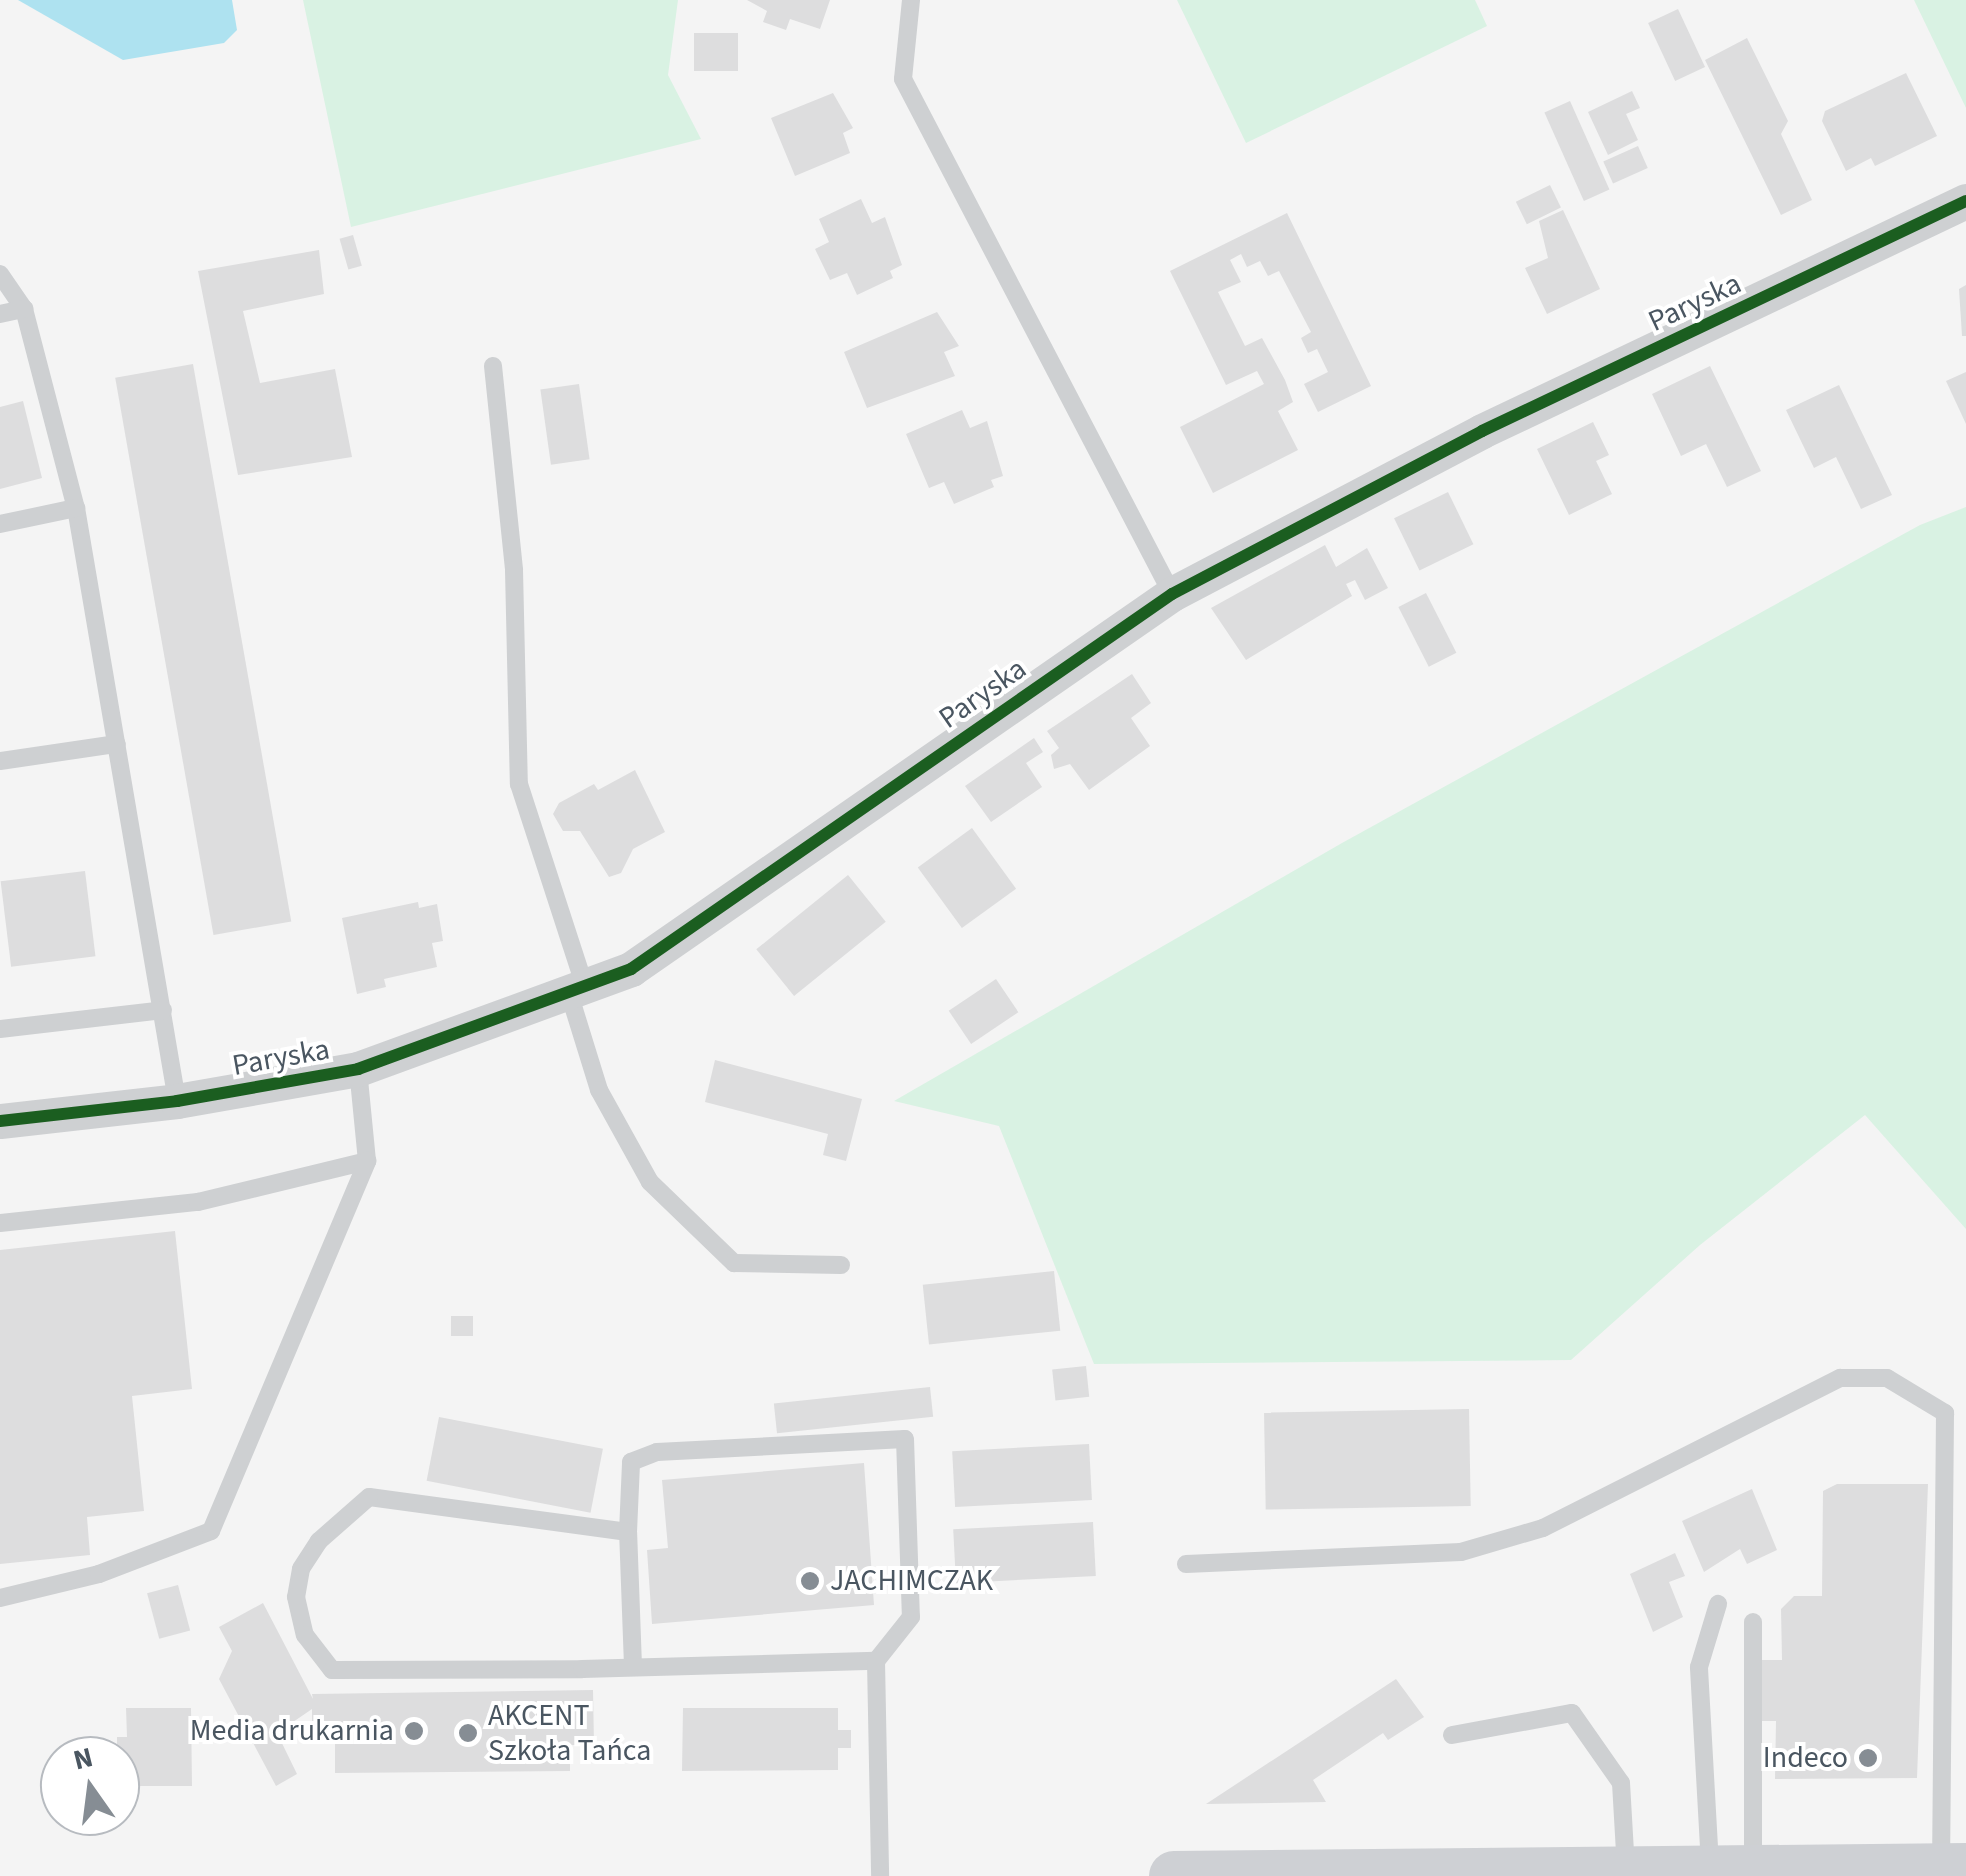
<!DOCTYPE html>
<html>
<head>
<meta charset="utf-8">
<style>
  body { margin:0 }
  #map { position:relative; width:1966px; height:1876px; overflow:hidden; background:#f4f4f4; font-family:"Source Sans 3",sans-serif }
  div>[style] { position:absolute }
  .green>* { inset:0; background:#d9f2e3 }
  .water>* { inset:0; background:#aee2f0 }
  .building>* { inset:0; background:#ddddde; transform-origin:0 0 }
  .service>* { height:18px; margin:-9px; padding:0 9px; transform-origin:9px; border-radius:9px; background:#ced0d2 }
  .minor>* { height:35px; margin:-17.5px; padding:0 17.5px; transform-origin:17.5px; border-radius:17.5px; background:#ced0d2 }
  .secondary>* { height:50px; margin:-25px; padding:0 25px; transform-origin:25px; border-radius:25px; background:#ced0d4 }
  .cycleway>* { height:12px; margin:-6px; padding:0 6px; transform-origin:6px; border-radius:6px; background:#1b5e20 }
  .dots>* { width:28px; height:28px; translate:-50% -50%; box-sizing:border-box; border:5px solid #fff; border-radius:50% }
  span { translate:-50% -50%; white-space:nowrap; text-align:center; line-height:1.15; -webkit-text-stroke:8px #fff; paint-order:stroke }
  .street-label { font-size:30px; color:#4a5661 }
  .poi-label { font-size:30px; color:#4a5661 }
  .left { translate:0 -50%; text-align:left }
  .right { translate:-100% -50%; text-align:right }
  .north { position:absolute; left:40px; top:1736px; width:100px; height:100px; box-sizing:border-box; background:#fff; border:2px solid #b7bbc0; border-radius:50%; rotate:346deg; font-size:28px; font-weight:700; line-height:40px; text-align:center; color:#4a5661 }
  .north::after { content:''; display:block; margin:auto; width:35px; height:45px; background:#868d94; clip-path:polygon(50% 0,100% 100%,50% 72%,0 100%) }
</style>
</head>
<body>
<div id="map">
  <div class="green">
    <i style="clip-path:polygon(303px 0,678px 0,668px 75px,701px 139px,351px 227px)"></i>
    <i style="clip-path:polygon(1177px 0,1475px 0,1487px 26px,1246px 143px)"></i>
    <i style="clip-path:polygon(1914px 0,1966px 0,1966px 108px)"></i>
    <i style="clip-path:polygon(1966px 507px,1966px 1229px,1865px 1115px,1700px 1245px,1571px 1360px,1094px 1364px,999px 1126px,894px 1101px,1342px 843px,1920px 525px)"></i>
  </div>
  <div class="water">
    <i style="clip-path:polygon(18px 0,232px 0,237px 30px,224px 43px,123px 60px)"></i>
  </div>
  <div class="building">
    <i style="clip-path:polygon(747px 0,830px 0,820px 29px,790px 19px,786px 30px,763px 22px,767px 11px)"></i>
    <i style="left:1678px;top:9px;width:64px;height:33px;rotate:65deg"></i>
    <i style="left:694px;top:33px;width:44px;height:38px"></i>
    <i style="clip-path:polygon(1747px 38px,1788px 121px,1781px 134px,1812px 200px,1781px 215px,1705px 60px)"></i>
    <i style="clip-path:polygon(1906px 73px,1937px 136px,1875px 166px,1871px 158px,1846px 171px,1822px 121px,1825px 111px)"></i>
    <i style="clip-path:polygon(1632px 91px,1640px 108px,1626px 114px,1638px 140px,1608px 155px,1588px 112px)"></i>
    <i style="clip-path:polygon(833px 93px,853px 128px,843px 133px,850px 153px,795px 176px,771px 118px)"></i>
    <i style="left:1570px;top:101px;width:97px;height:28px;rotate:66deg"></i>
    <i style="left:1638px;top:146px;width:24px;height:38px;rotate:66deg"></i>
    <i style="left:1550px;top:185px;width:25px;height:38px;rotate:64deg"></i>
    <i style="clip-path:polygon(861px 199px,872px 223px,885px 217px,902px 265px,890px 271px,893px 278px,857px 295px,847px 273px,830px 280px,815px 249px,829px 242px,819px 219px)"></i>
    <i style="clip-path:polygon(1563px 210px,1600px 289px,1547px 314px,1525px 268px,1548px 258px,1539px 221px)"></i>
    <i style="clip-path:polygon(1287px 213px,1371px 386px,1318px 412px,1304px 384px,1328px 372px,1317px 349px,1308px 353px,1301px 338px,1311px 332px,1279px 271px,1268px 276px,1260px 261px,1247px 267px,1241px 254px,1230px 260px,1241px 282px,1218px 292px,1245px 346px,1262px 338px,1285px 380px,1293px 402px,1278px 411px,1298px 450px,1213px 493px,1180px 427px,1264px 384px,1257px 371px,1226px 385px,1170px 271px)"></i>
    <i style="left:353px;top:235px;width:32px;height:14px;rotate:74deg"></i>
    <i style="clip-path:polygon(319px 250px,324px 294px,243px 311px,260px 383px,335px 369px,352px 457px,238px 475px,198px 271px)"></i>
    <i style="clip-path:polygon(1966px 285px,1966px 336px,1962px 336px,1959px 289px)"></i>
    <i style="clip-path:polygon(937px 312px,959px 346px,944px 352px,955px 376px,867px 408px,844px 352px)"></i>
    <i style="left:193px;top:364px;width:566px;height:79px;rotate:80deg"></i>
    <i style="clip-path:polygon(1710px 366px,1761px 471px,1727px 487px,1706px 444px,1681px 456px,1652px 394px)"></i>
    <i style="clip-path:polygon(1966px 372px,1966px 424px,1946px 381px)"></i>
    <i style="left:579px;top:384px;width:76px;height:39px;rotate:82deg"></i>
    <i style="clip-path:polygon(1839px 385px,1892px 495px,1861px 509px,1836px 457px,1814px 468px,1786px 410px)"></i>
    <i style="clip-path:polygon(23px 401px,42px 478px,0 489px,0 407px)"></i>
    <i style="clip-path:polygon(962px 410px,970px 428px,987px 421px,1003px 476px,991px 480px,994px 487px,954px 504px,944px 482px,929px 488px,906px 434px)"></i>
    <i style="clip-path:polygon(1593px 422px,1609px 455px,1596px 461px,1612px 494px,1569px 515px,1537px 449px)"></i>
    <i style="left:1448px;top:492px;width:58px;height:60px;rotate:64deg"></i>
    <i style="clip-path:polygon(1325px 545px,1336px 567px,1367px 548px,1388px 588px,1365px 600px,1355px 580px,1346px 584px,1352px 596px,1246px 660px,1211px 608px)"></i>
    <i style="left:1426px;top:593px;width:67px;height:31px;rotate:63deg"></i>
    <i style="clip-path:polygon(1132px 674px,1151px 703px,1131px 718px,1150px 746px,1089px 790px,1070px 764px,1054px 769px,1051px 755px,1059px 748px,1047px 731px)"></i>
    <i style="clip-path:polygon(1034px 738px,1043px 752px,1026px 763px,1042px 787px,991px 822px,965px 786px)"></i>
    <i style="clip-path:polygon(635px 770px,665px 832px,633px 849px,621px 873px,609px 877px,580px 831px,563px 831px,553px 814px,559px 803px,594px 784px,598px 790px)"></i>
    <i style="left:972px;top:828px;width:75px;height:67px;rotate:54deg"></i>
    <i style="left:85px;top:871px;width:86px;height:85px;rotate:83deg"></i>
    <i style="left:848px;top:875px;width:60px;height:118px;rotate:51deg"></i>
    <i style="clip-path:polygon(418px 902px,419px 908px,437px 904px,443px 941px,432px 943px,437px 967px,384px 979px,386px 987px,357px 994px,342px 918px)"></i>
    <i style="left:996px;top:979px;width:40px;height:57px;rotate:56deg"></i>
    <i style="clip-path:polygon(715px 1060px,862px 1099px,846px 1161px,823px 1155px,828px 1134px,705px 1102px)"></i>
    <i style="clip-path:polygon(175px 1231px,192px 1389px,132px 1396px,144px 1511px,87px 1517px,90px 1555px,0 1564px,0 1250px)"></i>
    <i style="left:1054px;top:1271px;width:60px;height:132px;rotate:84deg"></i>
    <i style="left:473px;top:1316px;width:20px;height:22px;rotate:90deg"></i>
    <i style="left:1086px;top:1366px;width:31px;height:34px;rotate:84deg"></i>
    <i style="left:930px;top:1387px;width:30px;height:157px;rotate:84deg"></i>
    <i style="left:1469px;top:1409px;width:97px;height:205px;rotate:89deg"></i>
    <i style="left:439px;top:1417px;width:167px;height:65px;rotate:11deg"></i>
    <i style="left:1089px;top:1444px;width:56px;height:137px;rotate:87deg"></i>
    <i style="clip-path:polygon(864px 1463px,874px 1605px,652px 1624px,647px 1550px,668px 1548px,662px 1480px)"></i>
    <i style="clip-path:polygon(1837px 1484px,1928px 1484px,1917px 1778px,1775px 1779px,1776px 1721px,1758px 1721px,1758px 1660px,1782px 1660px,1781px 1609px,1794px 1596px,1822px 1596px,1823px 1491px)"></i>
    <i style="clip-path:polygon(1752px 1489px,1777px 1550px,1747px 1564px,1740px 1549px,1704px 1572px,1682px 1521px)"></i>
    <i style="left:1093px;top:1522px;width:54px;height:140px;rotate:87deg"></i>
    <i style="clip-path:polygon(1675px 1553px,1685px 1576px,1669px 1582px,1683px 1617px,1653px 1632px,1630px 1574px)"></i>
    <i style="left:178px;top:1585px;width:47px;height:32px;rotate:75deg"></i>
    <i style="clip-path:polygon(263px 1603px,313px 1699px,312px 1694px,593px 1690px,594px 1745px,570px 1745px,570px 1771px,335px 1773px,335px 1742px,312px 1743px,312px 1709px,277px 1733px,297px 1774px,276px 1786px,219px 1679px,232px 1651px,219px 1627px)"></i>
    <i style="clip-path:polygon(1396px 1679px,1424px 1717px,1388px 1740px,1383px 1733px,1313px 1780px,1326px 1802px,1206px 1804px)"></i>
    <i style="clip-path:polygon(126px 1708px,191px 1708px,192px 1786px,128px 1786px,127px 1764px,117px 1756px,117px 1737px,127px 1737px)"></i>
    <i style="clip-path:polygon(683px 1708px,838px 1708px,838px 1730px,851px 1730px,851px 1748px,838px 1748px,838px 1770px,682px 1771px)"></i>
  </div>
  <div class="service">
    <i style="left:911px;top:0;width:79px;rotate:95.8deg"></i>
    <i style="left:903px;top:79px;width:581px;rotate:62.42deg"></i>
    <i style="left:0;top:274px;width:42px;rotate:55.6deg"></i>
    <i style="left:24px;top:309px;width:206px;rotate:75.4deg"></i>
    <i style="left:76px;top:508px;width:602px;rotate:80.33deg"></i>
    <i style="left:0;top:314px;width:25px;rotate:-12deg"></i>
    <i style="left:493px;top:366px;width:205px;rotate:84.1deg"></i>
    <i style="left:514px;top:570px;width:214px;rotate:88.7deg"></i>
    <i style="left:519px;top:784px;width:213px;rotate:72deg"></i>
    <i style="left:0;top:524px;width:78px;rotate:-11.9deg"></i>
    <i style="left:0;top:761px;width:118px;rotate:-8.3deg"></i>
    <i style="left:569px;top:993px;width:102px;rotate:72.8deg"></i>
    <i style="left:599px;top:1090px;width:105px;rotate:61deg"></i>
    <i style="left:650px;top:1182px;width:117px;rotate:44deg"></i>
    <i style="left:734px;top:1263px;width:107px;rotate:1.1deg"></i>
    <i style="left:0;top:1029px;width:164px;rotate:-6.6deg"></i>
    <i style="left:0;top:1223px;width:199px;rotate:-6.1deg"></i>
    <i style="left:198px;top:1202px;width:174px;rotate:-13.6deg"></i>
    <i style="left:367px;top:1161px;width:92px;rotate:-95.6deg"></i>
    <i style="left:628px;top:1532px;width:70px;rotate:-87.5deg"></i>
    <i style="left:631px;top:1462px;width:28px;rotate:-21deg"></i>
    <i style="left:657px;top:1452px;width:248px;rotate:-3deg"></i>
    <i style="left:905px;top:1439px;width:178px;rotate:88.1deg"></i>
    <i style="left:911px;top:1617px;width:56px;rotate:128.5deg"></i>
    <i style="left:1186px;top:1564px;width:275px;rotate:-2.5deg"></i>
    <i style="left:1461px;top:1552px;width:85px;rotate:-16.3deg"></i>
    <i style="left:1543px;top:1528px;width:333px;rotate:-26.8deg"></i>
    <i style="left:1840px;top:1378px;width:47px"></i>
    <i style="left:1887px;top:1378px;width:68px;rotate:31.1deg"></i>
    <i style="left:1945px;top:1413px;width:450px;rotate:90.5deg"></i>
    <i style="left:0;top:1598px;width:102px;rotate:-13.6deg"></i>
    <i style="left:99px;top:1574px;width:120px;rotate:-21deg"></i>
    <i style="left:211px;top:1531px;width:402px;rotate:-67.1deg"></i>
    <i style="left:633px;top:1666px;width:134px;rotate:-92.1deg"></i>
    <i style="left:628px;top:1532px;width:261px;rotate:-172.3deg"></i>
    <i style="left:369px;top:1497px;width:67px;rotate:138.7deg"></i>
    <i style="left:319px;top:1541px;width:33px;rotate:123deg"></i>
    <i style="left:301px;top:1569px;width:28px;rotate:100deg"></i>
    <i style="left:296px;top:1597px;width:39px;rotate:77deg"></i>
    <i style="left:305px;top:1635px;width:44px;rotate:52.4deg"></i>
    <i style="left:332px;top:1670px;width:250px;rotate:-0.2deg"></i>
    <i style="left:582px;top:1669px;width:294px;rotate:-1.6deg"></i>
    <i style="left:876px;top:1661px;width:215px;rotate:88.9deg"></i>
    <i style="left:1452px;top:1735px;width:122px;rotate:-10.4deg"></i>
    <i style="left:1572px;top:1713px;width:85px;rotate:55deg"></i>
    <i style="left:1621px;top:1783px;width:88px;rotate:86.7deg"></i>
    <i style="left:1710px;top:1865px;width:198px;rotate:-93.2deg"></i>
    <i style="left:1699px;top:1667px;width:66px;rotate:-73.2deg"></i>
    <i style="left:1753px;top:1866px;width:244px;rotate:-90deg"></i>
  </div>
  <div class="minor">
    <i style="left:0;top:1121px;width:178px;rotate:-6.4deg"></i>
    <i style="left:177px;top:1101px;width:184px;rotate:-10deg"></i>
    <i style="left:358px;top:1069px;width:291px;rotate:-20.1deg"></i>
    <i style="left:631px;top:969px;width:658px;rotate:-34.73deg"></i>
    <i style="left:1172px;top:594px;width:350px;rotate:-27.7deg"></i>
    <i style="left:1482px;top:431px;width:536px;rotate:-25.42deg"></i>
  </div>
  <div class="secondary">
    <i style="left:1174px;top:1876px;width:792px;rotate:-0.58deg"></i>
  </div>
  <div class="cycleway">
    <i style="left:0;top:1121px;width:178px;rotate:-6.4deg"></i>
    <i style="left:177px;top:1101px;width:184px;rotate:-10deg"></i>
    <i style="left:358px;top:1069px;width:291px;rotate:-20.1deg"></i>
    <i style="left:631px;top:969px;width:658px;rotate:-34.73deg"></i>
    <i style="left:1172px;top:594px;width:350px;rotate:-27.7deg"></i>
    <i style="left:1482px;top:431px;width:536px;rotate:-25.42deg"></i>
  </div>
  <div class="dots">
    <i style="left:810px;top:1581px;background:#868d94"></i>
    <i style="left:414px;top:1731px;background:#868d94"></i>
    <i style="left:468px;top:1733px;background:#868d94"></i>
    <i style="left:1868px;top:1758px;background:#868d94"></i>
  </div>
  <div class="street-label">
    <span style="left:1695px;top:303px;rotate:-25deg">Paryska</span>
    <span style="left:983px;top:694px;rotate:-35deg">Paryska</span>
    <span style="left:281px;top:1058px;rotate:-10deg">Paryska</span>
  </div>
  <div class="poi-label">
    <span class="left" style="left:830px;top:1581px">JACHIMCZAK</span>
    <span class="left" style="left:488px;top:1733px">AKCENT<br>Szkoła Tańca</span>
    <span class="right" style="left:394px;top:1731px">Media drukarnia</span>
    <span class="right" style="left:1848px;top:1758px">Indeco</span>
  </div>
  <div class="north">N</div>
</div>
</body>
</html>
